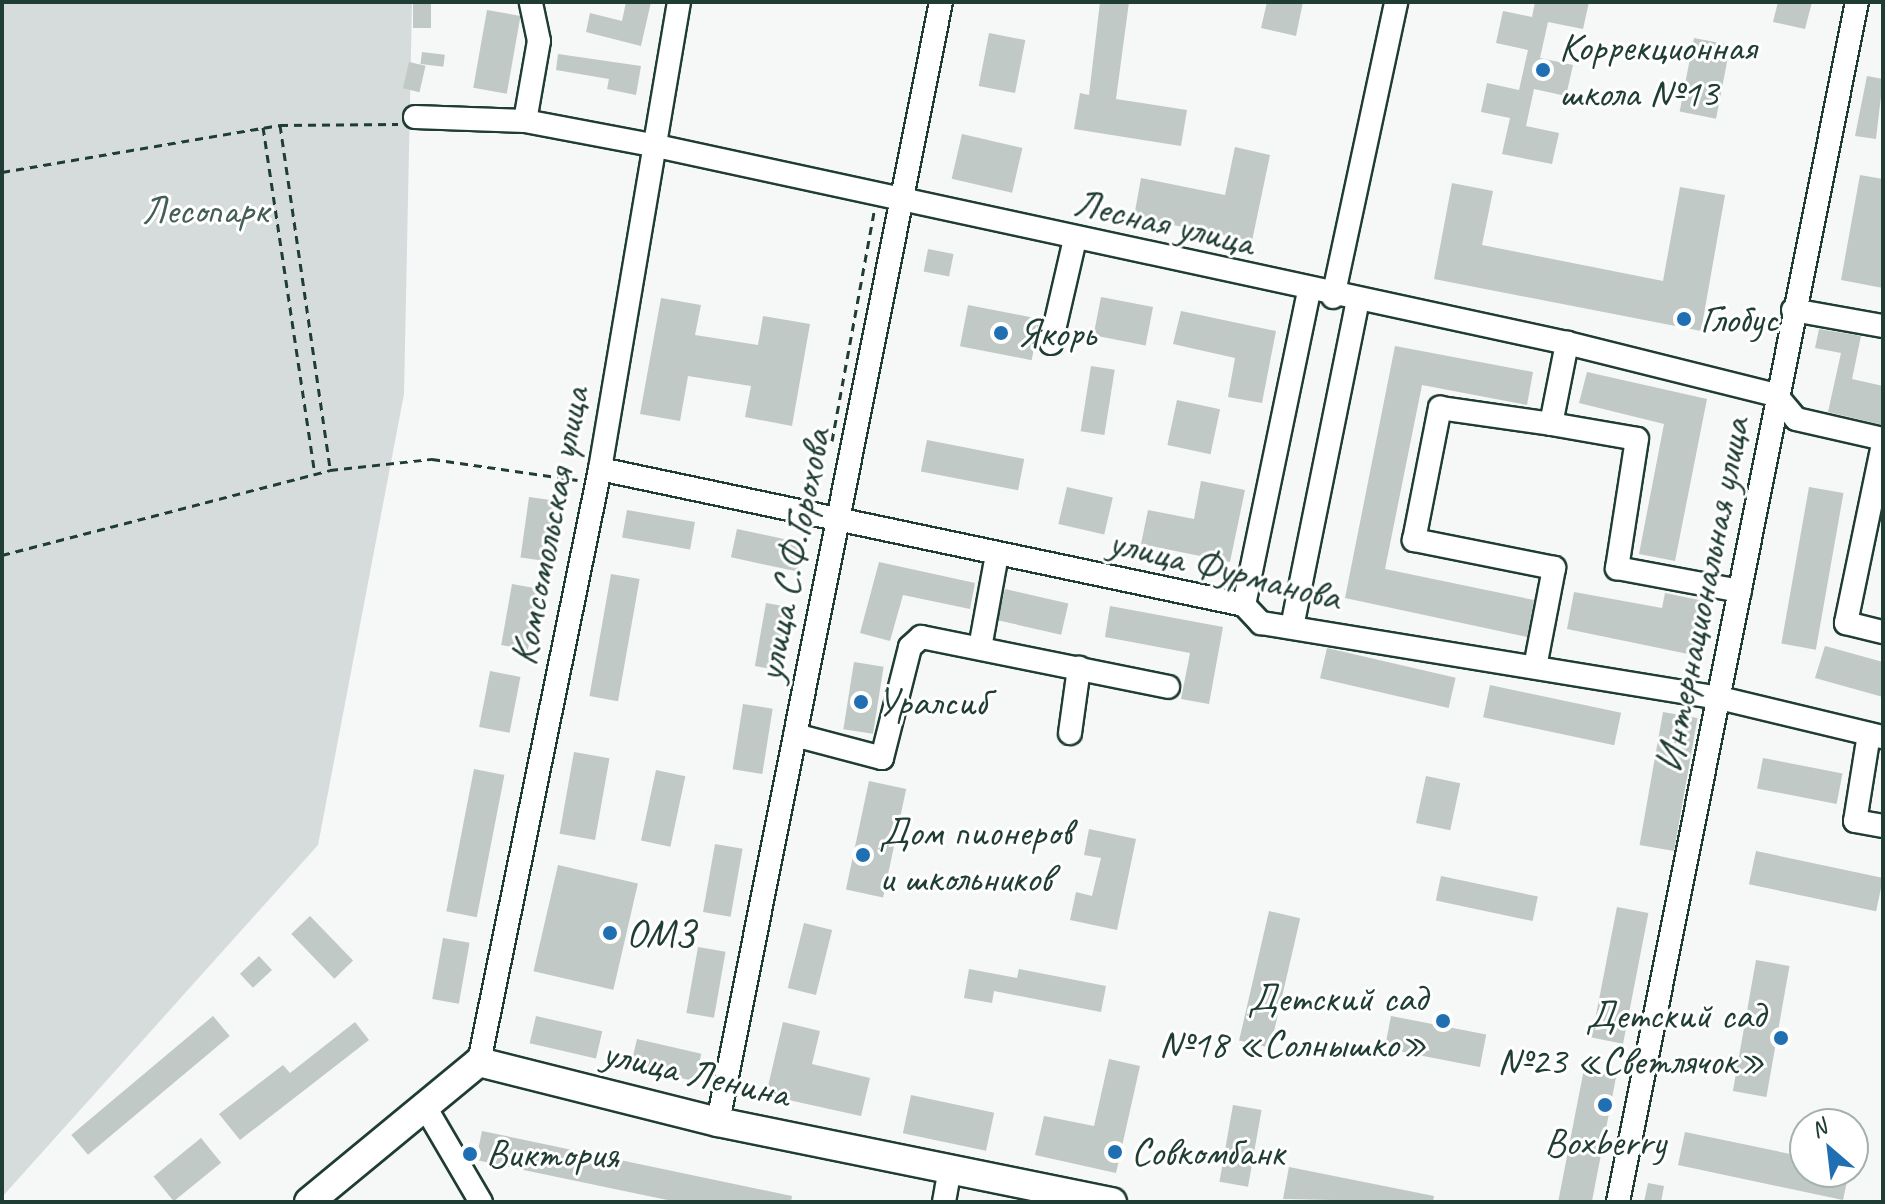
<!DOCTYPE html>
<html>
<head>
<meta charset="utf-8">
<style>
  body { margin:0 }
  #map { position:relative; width:1885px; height:1204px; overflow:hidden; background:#f6f7f7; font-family:Caveat,sans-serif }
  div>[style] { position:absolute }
  .green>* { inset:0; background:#d6dcdb }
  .building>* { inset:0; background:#c0c9c6; transform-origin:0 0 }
  .path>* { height:3px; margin-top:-1.5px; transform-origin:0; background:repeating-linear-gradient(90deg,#1f3d34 0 8px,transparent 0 14px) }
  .roads { filter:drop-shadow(2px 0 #1f3d34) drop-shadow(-2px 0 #1f3d34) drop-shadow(0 2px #1f3d34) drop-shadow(0 -2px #1f3d34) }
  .minor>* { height:22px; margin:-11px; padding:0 11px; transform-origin:11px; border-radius:11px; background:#fff }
  .major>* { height:28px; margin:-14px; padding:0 14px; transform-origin:14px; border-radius:14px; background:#fff }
  .dots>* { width:22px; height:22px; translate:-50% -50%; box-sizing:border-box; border:4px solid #fff; border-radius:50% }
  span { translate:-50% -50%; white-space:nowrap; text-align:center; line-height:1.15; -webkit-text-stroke:6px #fff; paint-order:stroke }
  .poi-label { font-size:40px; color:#1f3d34 }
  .left { translate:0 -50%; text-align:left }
  .right { translate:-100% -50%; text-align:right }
  .park-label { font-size:40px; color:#445d55 }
  .street-label { font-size:40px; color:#1f3d34 }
  .frame { position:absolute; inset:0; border:4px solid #1f3d34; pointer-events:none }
  .north { position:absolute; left:1789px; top:1108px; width:80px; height:80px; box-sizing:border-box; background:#fff; border:2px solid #a5b1ae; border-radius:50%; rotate:332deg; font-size:22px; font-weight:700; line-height:32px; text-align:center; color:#1f3d34 }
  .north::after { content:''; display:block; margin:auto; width:28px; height:36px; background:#1f6fb2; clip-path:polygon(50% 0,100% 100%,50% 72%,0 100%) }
</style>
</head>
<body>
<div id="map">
  <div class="green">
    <i style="clip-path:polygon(2px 2px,412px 2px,404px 394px,318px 845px,2px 1197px)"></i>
  </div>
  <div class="building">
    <i style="left:413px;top:2px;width:18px;height:26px"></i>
    <i style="clip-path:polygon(626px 2px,651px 2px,641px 46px,586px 32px,590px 13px,622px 21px)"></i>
    <i style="clip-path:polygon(1100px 2px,1129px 2px,1116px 99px,1187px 110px,1181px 146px,1074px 129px,1080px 93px,1089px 95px)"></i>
    <i style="clip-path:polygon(1267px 2px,1303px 2px,1296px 36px,1261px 28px)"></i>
    <i style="clip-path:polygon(1535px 2px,1589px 2px,1583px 29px,1548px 22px,1540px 58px,1573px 65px,1566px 96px,1534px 89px,1526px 126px,1559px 133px,1552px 164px,1502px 154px,1510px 118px,1481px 112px,1487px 83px,1519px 90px,1528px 50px,1496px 43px,1503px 11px,1532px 17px)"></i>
    <i style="clip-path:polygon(1778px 2px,1812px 2px,1805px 29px,1773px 22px)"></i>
    <i style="left:487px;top:10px;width:34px;height:79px;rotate:10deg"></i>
    <i style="left:989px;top:33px;width:37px;height:54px;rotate:11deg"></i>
    <i style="left:1694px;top:38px;width:37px;height:75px;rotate:11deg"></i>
    <i style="left:422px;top:52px;width:23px;height:12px;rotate:7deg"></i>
    <i style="clip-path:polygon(558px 54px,641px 66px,636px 95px,607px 89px,609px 79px,556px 70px)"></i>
    <i style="left:409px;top:62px;width:17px;height:27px;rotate:13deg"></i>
    <i style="clip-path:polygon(1867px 76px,1883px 79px,1876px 139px,1855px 136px)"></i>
    <i style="left:962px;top:134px;width:62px;height:46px;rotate:13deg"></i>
    <i style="clip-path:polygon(1235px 147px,1270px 155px,1252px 241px,1134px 217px,1141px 178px,1225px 195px)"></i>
    <i style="clip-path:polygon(1860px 175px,1883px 179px,1883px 288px,1841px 280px)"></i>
    <i style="clip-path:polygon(1452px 183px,1493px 191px,1482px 245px,1663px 281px,1680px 187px,1725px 195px,1701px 331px,1434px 279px)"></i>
    <i style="left:928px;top:249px;width:26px;height:23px;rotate:11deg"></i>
    <i style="left:1101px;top:297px;width:53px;height:39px;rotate:11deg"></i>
    <i style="clip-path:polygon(661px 298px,701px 305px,695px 335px,758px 345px,763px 316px,810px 324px,792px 426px,745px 417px,751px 386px,688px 376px,680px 421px,640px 414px)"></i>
    <i style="left:968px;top:305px;width:73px;height:42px;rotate:11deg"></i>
    <i style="clip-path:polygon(1181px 311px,1276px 331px,1262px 403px,1228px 397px,1235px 358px,1173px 344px)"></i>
    <i style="clip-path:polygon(1819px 329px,1861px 336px,1852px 379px,1883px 386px,1883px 425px,1828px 412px,1841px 353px,1815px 348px)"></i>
    <i style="clip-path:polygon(1395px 346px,1533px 372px,1527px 405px,1422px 385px,1385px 569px,1534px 600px,1527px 637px,1345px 598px)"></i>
    <i style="left:1091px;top:366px;width:24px;height:66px;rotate:9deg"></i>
    <i style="clip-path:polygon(1587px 372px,1707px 399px,1675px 561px,1639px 554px,1664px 424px,1579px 403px)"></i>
    <i style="left:1177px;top:400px;width:44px;height:46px;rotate:12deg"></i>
    <i style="left:927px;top:440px;width:99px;height:32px;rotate:11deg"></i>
    <i style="clip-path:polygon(1201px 481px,1245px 490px,1230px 562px,1141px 544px,1148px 510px,1194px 519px)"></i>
    <i style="left:1067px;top:487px;width:47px;height:38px;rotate:13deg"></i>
    <i style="left:1809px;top:487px;width:35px;height:159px;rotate:10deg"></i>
    <i style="left:529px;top:497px;width:27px;height:61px;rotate:8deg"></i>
    <i style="left:627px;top:510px;width:69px;height:28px;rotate:10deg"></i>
    <i style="left:737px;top:529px;width:68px;height:29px;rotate:12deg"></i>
    <i style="clip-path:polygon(879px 562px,975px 583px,970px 609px,903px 595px,890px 641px,860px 633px)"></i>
    <i style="left:611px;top:574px;width:29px;height:124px;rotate:10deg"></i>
    <i style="left:512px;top:584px;width:27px;height:62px;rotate:10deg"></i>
    <i style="left:1005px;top:589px;width:65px;height:32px;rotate:13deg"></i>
    <i style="clip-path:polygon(1574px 592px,1662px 608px,1665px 593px,1704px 601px,1693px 655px,1567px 629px)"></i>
    <i style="left:766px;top:603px;width:29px;height:64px;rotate:10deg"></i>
    <i style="clip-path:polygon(1110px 606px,1223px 627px,1209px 704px,1181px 699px,1190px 653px,1105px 637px)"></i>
    <i style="clip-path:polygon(1825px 646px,1883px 662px,1883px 697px,1815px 678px)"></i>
    <i style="left:1327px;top:648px;width:132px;height:31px;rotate:13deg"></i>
    <i style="left:854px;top:662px;width:30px;height:68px;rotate:9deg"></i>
    <i style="left:490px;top:671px;width:31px;height:57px;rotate:11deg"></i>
    <i style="left:1490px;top:685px;width:134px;height:33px;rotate:12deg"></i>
    <i style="left:743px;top:704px;width:30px;height:66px;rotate:9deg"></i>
    <i style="left:1663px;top:712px;width:35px;height:135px;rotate:10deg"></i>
    <i style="left:574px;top:752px;width:36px;height:83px;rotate:10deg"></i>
    <i style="left:1763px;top:758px;width:81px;height:31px;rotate:11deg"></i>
    <i style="left:474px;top:769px;width:31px;height:145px;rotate:11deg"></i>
    <i style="left:656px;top:770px;width:30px;height:72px;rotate:12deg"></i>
    <i style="left:1426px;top:776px;width:35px;height:48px;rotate:12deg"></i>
    <i style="left:869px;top:781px;width:38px;height:111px;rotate:12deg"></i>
    <i style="clip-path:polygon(1089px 829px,1136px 839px,1117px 930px,1070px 920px,1076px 892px,1092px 896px,1101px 858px,1084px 855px)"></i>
    <i style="left:715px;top:844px;width:28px;height:69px;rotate:10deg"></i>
    <i style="left:1756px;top:851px;width:130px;height:34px;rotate:12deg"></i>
    <i style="left:558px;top:865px;width:82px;height:109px;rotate:13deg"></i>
    <i style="left:1441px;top:876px;width:99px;height:25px;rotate:12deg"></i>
    <i style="left:1617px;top:907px;width:32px;height:133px;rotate:11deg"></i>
    <i style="left:1269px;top:911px;width:32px;height:133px;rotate:13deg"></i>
    <i style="left:310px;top:916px;width:62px;height:26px;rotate:46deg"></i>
    <i style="left:804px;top:923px;width:29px;height:67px;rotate:14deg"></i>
    <i style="left:443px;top:938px;width:27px;height:62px;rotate:10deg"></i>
    <i style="left:698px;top:947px;width:28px;height:67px;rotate:10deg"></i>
    <i style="left:259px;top:956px;width:19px;height:26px;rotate:47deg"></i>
    <i style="left:1756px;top:960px;width:34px;height:133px;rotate:10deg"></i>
    <i style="clip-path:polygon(969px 969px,1017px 978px,1019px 969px,1106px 986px,1101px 1012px,994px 991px,992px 1003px,964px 998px)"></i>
    <i style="left:213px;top:1016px;width:26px;height:185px;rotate:50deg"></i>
    <i style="left:536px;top:1016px;width:68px;height:28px;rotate:13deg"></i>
    <i style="left:1391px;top:1016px;width:97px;height:33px;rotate:11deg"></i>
    <i style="clip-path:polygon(355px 1022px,369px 1040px,240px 1140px,219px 1114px,283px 1065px,290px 1073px)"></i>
    <i style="clip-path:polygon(783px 1022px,820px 1031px,812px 1064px,870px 1078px,861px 1116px,766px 1095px)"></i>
    <i style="left:637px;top:1039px;width:66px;height:28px;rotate:13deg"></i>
    <i style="clip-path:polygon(1109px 1059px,1140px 1066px,1116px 1173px,1035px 1155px,1044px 1116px,1094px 1126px)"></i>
    <i style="left:1584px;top:1069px;width:33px;height:135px;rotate:11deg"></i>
    <i style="left:911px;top:1095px;width:85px;height:39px;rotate:12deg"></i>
    <i style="left:1233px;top:1105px;width:29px;height:78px;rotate:10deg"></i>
    <i style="clip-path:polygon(482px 1131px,792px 1196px,791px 1202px,677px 1202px,476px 1160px)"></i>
    <i style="clip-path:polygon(1685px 1132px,1805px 1157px,1805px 1172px,1849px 1172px,1843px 1200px,1678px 1165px)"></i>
    <i style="left:201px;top:1138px;width:32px;height:61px;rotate:51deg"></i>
    <i style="clip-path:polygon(1289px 1167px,1434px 1196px,1433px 1202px,1283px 1199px)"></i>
    <i style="clip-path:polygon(1648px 1183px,1664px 1186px,1661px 1202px,1644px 1202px)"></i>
  </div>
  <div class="path">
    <i style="left:280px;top:125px;width:348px;rotate:81.7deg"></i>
    <i style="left:263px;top:127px;width:352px;rotate:81.5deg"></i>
    <i style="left:2px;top:172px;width:282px;rotate:-9.6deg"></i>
    <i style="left:280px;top:125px;width:118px;rotate:-0.5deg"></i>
    <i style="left:832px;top:441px;width:233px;rotate:-79.6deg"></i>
    <i style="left:2px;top:555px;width:339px;rotate:-14.5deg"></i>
    <i style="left:330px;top:470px;width:103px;rotate:-6.2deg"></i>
    <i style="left:432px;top:459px;width:147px;rotate:8.2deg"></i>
  </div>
  <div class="roads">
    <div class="minor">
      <i style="left:415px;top:117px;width:110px;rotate:2.1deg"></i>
      <i style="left:525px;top:121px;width:129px;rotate:10.7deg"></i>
      <i style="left:652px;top:145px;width:936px;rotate:12.21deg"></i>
      <i style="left:1567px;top:343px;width:215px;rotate:14deg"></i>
      <i style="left:1776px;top:395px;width:31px;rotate:50deg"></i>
      <i style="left:1796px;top:419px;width:89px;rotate:12.9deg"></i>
      <i style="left:525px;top:121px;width:81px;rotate:-80.1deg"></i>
      <i style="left:539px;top:41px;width:40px;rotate:-102deg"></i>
      <i style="left:1333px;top:297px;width:302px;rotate:-77.9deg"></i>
      <i style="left:1793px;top:310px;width:91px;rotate:10.1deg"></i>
      <i style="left:1051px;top:343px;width:107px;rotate:-77deg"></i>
      <i style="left:1551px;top:424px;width:87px;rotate:9.9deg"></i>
      <i style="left:1637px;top:439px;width:131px;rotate:98.8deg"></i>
      <i style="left:1617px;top:568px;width:125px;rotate:10.6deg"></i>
      <i style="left:1883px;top:444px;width:183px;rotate:101.7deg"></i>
      <i style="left:1846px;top:623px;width:38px;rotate:14deg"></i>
      <i style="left:600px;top:469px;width:658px;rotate:11.92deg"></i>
      <i style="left:1244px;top:605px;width:25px;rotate:47deg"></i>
      <i style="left:1261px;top:623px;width:465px;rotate:9.3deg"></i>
      <i style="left:1720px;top:698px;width:168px;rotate:13.5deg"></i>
      <i style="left:1244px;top:605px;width:321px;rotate:-78.3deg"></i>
      <i style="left:1292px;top:627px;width:333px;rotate:-78.6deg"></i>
      <i style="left:980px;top:648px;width:96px;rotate:-79.7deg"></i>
      <i style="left:1535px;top:667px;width:101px;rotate:-79.1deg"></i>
      <i style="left:1554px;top:568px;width:143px;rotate:-168.7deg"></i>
      <i style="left:1414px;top:540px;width:135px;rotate:-78.9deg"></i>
      <i style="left:1440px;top:408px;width:112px;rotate:8.2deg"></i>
      <i style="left:1551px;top:424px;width:83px;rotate:-78.8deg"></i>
      <i style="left:1070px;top:733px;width:66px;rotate:-82.1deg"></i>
      <i style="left:1869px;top:734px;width:88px;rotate:99.1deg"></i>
      <i style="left:1855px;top:821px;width:28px;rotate:10deg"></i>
      <i style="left:795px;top:735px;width:90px;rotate:14.8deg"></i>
      <i style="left:882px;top:758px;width:114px;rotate:-75.8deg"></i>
      <i style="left:910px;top:647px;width:15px;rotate:-42deg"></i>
      <i style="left:921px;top:637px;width:252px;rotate:11.4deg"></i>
      <i style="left:479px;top:1062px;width:605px;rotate:-78.47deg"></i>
      <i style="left:600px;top:469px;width:474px;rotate:-80.4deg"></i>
      <i style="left:424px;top:1105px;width:113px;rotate:59.6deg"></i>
      <i style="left:718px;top:1122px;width:1142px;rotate:-78.74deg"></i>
      <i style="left:944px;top:1202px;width:34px;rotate:-80deg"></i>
      <i style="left:1618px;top:1202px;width:1224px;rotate:-78.74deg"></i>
    </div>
    <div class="major">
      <i style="left:309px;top:1202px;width:220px;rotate:-39.5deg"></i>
      <i style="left:479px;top:1062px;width:246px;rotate:14.1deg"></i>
      <i style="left:718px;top:1122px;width:402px;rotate:11.5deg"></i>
    </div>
  </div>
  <div class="dots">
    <i style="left:1543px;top:70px;background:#1f6fb2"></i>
    <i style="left:1684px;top:319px;background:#1f6fb2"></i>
    <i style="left:1001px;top:333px;background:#1f6fb2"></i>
    <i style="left:861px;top:702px;background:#1f6fb2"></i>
    <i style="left:863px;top:855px;background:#1f6fb2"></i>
    <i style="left:610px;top:933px;background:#1f6fb2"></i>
    <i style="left:1443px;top:1021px;background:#1f6fb2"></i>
    <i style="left:1781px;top:1038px;background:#1f6fb2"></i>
    <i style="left:1605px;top:1105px;background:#1f6fb2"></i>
    <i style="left:1115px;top:1152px;background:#1f6fb2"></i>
    <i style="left:470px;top:1154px;background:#1f6fb2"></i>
  </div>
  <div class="poi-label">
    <span class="left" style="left:1559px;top:70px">Коррекционная<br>школа №13</span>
    <span class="left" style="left:1700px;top:319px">Глобус</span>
    <span class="left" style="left:1017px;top:333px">Якорь</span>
    <span class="left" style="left:877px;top:702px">Уралсиб</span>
    <span class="left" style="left:879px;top:855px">Дом пионеров<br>и школьников</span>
    <span class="left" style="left:626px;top:933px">ОМЗ</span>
    <span class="right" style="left:1427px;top:1021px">Детский сад<br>№18 «Солнышко»</span>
    <span class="right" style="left:1765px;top:1038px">Детский сад<br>№23 «Светлячок»</span>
    <span style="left:1605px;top:1142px">Boxberry</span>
    <span class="left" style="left:1131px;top:1152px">Совкомбанк</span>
    <span class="left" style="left:486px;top:1154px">Виктория</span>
  </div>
  <div class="park-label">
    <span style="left:205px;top:210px">Лесопарк</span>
  </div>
  <div class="street-label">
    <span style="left:1164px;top:222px;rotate:13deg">Лесная улица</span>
    <span style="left:549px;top:526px;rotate:-79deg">Комсомольская улица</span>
    <span style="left:793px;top:555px;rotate:-79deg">улица С.Ф.Горохова</span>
    <span style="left:1225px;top:569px;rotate:14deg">улица Фурманова</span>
    <span style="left:1702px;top:595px;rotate:-79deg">Интернациональная улица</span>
    <span style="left:696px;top:1073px;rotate:13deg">улица Ленина</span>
  </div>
  <div class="frame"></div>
  <div class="north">N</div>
</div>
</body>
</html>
